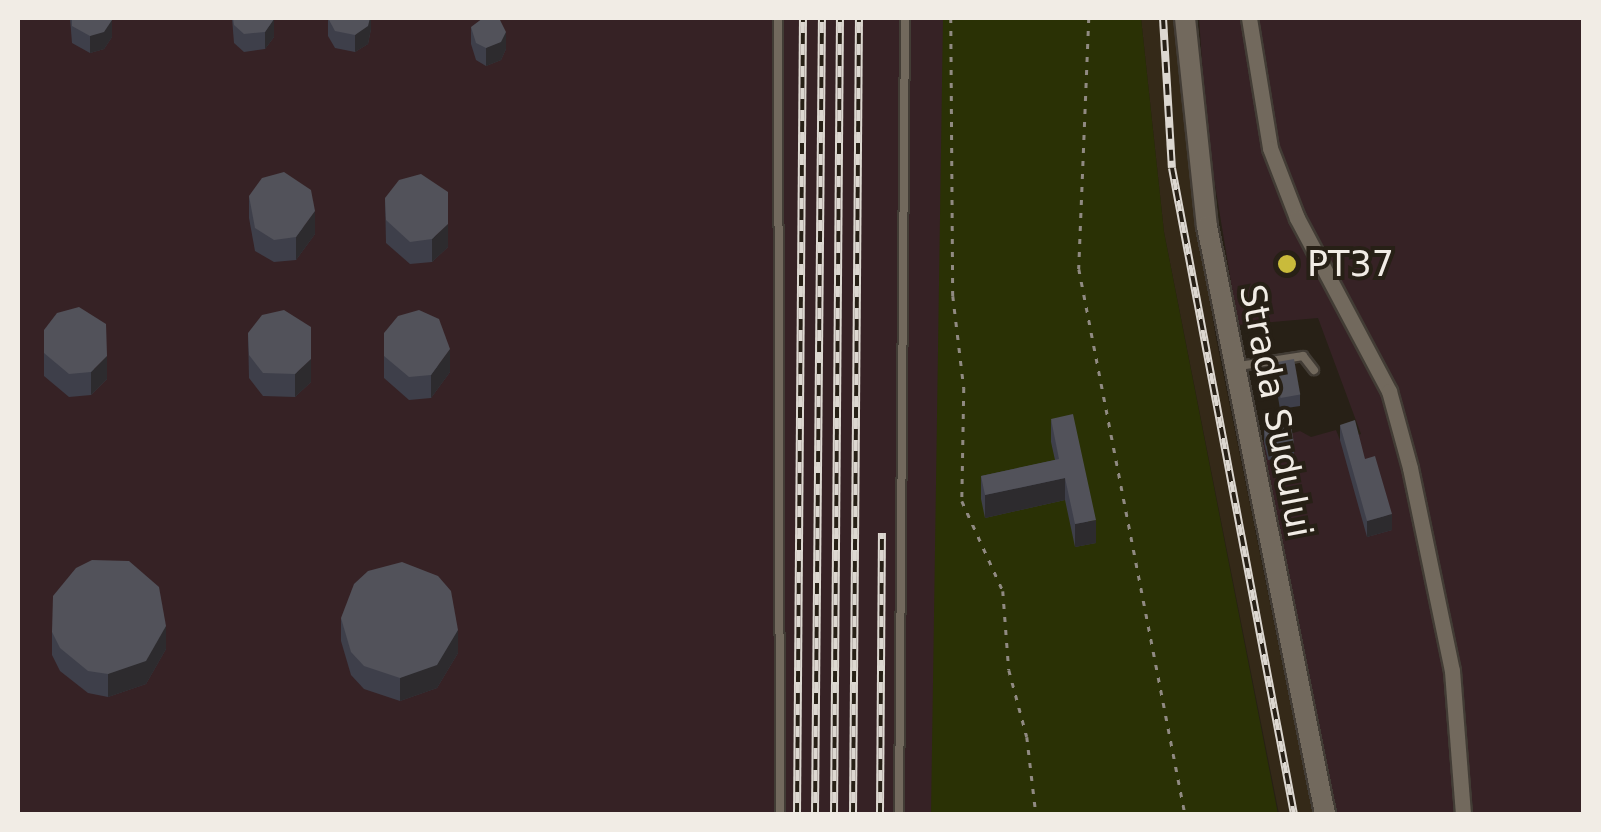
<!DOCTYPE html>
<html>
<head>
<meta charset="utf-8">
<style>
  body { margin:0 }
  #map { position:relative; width:1601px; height:832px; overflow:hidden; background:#272016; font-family:"DejaVu Sans",sans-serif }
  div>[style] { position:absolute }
  .built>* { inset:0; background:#342918 }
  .industrial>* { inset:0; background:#362225; transform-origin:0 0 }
  .green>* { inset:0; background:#2a3105 }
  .path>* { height:2.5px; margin-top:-1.25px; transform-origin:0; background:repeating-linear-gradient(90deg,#908a82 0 5px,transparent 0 13px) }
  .roads { filter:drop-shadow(2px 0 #423c35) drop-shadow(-2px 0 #423c35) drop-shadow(0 2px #423c35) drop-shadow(0 -2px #423c35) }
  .service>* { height:8px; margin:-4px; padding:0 4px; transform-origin:4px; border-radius:4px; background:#72695d }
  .minor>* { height:15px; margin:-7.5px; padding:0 7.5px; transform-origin:7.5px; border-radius:7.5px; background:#72695d }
  .tertiary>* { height:20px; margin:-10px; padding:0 10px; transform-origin:10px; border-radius:10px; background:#72695d }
  .rail>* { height:8px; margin-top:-4px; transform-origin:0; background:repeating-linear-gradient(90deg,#272016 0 11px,#dcd7d0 0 22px); box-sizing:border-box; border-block:2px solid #dcd7d0 }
  .wall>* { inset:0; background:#3e3f4a }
  .shaded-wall>* { inset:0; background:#2d2b2e }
  .building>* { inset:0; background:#52525a; transform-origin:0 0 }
  .dots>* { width:28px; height:28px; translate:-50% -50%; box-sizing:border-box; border:5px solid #272016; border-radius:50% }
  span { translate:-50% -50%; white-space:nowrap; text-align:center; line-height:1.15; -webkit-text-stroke:8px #272016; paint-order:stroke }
  .poi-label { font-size:35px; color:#f1ece5 }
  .left { translate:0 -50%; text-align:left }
  .street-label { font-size:35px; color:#f1ece5 }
  .frame { position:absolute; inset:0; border:20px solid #f1ece5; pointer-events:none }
</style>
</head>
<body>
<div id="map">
  <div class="built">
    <i style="clip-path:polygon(1141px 18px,1177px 18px,1192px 197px,1216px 338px,1313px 814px,1279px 814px,1164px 232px)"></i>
  </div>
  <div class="industrial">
    <i style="left:18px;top:18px;width:925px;height:796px"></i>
    <i style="clip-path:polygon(1199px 18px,1583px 18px,1583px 814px,1335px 814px,1259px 443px,1300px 431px,1311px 437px,1336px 430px,1340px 440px,1361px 434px,1318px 318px,1238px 325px,1207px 136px)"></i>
  </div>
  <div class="green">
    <i style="clip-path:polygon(943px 18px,1141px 18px,1164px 232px,1278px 814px,931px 814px)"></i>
  </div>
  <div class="path">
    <i style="left:951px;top:18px;width:278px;rotate:89.6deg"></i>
    <i style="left:953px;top:296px;width:93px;rotate:83.2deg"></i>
    <i style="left:964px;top:388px;width:113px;rotate:91deg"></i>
    <i style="left:962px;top:501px;width:99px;rotate:65.5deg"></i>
    <i style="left:1003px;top:591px;width:79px;rotate:85.7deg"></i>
    <i style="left:1009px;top:670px;width:69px;rotate:75deg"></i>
    <i style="left:1027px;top:737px;width:78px;rotate:83.3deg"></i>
    <i style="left:1089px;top:18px;width:251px;rotate:92.3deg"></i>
    <i style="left:1079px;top:269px;width:555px;rotate:78.99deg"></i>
  </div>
  <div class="roads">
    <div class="service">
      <i style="left:778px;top:18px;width:796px;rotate:89.86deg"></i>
      <i style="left:1239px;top:366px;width:65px;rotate:-8.9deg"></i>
      <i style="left:1303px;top:356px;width:18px;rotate:52deg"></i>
      <i style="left:899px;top:814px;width:796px;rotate:-89.57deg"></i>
    </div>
    <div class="minor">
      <i style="left:1249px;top:18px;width:132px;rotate:80.8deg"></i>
      <i style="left:1270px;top:148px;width:75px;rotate:68.9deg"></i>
      <i style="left:1297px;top:218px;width:196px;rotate:62deg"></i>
      <i style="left:1389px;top:391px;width:80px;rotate:74.7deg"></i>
      <i style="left:1410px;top:468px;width:207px;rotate:78.3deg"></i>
      <i style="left:1452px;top:671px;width:143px;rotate:85.6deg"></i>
    </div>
    <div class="tertiary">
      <i style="left:1185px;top:18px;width:209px;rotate:84deg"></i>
      <i style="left:1207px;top:226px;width:600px;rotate:78.65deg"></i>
    </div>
  </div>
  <div class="rail">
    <i style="left:1163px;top:18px;width:150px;rotate:86.6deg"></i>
    <i style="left:1172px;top:168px;width:657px;rotate:79.31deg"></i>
    <i style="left:797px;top:814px;width:796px;rotate:-89.57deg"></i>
    <i style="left:815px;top:814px;width:796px;rotate:-89.5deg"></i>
    <i style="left:834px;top:814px;width:796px;rotate:-89.57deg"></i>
    <i style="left:853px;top:814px;width:796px;rotate:-89.57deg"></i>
    <i style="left:880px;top:814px;width:281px;rotate:-89.6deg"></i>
  </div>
  <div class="wall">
    <i style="clip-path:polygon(70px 18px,112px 18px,112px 37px,104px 49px,90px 53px,72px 43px)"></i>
    <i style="clip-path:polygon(232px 18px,274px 18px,274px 37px,265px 49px,244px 52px,234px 43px)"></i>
    <i style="clip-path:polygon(328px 18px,371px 18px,371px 29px,368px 44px,355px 52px,335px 48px,328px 36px)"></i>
    <i style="clip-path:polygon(471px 27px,506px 49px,501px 60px,486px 66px,476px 60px,471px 44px)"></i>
    <i style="clip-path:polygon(249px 196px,315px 234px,296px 260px,274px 262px,255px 251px,249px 218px)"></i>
    <i style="clip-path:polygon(385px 198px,448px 247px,432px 262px,410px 264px,386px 243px)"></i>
    <i style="clip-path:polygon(44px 330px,107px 379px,91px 395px,69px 397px,44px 376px)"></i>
    <i style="clip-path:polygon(248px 333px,311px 382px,295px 397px,263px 396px,249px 378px)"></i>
    <i style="clip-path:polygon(384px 333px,450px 372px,431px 398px,409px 400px,384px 378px)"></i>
    <i style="clip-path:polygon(1274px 362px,1300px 394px,1300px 406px,1280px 409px,1274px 374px)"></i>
    <i style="clip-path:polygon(1051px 419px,1096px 543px,1075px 547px,1065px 500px,985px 518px,981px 499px,981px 476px,1055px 460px,1051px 442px)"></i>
    <i style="clip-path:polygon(1340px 425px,1365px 459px,1392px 530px,1367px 537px,1340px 440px)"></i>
    <i style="clip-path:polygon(1264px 430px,1294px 443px,1294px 455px,1268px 460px,1264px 442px)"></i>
    <i style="clip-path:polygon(341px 618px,458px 653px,437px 688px,400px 701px,364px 689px,351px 675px,341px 641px)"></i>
    <i style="clip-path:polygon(52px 632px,166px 649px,146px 684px,108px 697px,88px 693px,60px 671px,52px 655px)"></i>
  </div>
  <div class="shaded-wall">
    <i style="clip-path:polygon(370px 18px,371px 18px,371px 29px,368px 44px,355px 52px,355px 35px)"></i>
    <i style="clip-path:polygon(274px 19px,274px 37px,265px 49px,265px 32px)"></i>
    <i style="clip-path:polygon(112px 20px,112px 37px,104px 49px,90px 53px,90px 36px)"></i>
    <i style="clip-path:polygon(506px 32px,506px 49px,501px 60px,486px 66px,486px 48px)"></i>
    <i style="clip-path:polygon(315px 211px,315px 234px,296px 260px,296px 237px)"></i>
    <i style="clip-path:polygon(448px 224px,448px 247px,432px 262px,432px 239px)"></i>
    <i style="clip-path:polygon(450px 349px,450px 372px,431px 398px,431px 375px)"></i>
    <i style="clip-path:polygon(107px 356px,107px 379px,91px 395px,91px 372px)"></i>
    <i style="clip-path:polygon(311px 359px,311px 382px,295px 397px,295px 374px)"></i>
    <i style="clip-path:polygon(1065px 478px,1065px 500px,985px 518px,985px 495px)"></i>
    <i style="clip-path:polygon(1392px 514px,1392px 530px,1367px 537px,1367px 521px)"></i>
    <i style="clip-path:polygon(1096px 520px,1096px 543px,1075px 547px,1075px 524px)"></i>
    <i style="clip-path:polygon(166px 626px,166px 649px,146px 684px,108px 697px,108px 674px)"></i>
    <i style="clip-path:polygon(458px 630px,458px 653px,437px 688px,400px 701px,400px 678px)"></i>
  </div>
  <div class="building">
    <i style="clip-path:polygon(72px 18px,112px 18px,112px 20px,104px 32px,90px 36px,72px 26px)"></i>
    <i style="clip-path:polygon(233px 18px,274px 18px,274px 19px,265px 32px,244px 34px,234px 25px)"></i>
    <i style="clip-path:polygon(328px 18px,370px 18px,368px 26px,355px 35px,335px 31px)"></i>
    <i style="clip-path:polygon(483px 18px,499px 18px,506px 32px,501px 42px,486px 48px,476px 43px,471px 27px)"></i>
    <i style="clip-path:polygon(284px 172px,311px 190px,315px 211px,296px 237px,274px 240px,255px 228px,249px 196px,262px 178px)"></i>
    <i style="clip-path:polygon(421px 174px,448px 192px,448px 224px,432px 239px,410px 242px,386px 220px,385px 198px,399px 180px)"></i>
    <i style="clip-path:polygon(79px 307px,106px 324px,107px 356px,91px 372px,69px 374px,44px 353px,44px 330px,57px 313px)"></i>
    <i style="clip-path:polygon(284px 310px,311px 327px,311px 359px,295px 374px,263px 373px,249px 355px,248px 333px,262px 315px)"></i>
    <i style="clip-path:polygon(419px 310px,439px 319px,450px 349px,431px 375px,409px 377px,384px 356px,384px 333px,398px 316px)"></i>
    <i style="left:1294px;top:359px;width:36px;height:20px;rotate:80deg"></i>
    <i style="clip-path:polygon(1073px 414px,1096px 520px,1075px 524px,1065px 478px,985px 495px,981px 476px,1059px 459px,1051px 419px)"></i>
    <i style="clip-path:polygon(1355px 420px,1365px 459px,1375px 456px,1392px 514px,1367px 521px,1340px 425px)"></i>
    <i style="left:1291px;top:426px;width:17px;height:27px;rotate:80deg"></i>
    <i style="clip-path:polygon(92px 560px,129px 561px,159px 587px,166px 626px,146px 661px,108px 674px,88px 671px,60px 648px,52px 632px,53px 596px,76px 568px)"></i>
    <i style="clip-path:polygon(402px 562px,438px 576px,451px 591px,458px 630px,437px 665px,400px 678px,364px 666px,351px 652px,341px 618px,354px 584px,368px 571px)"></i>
  </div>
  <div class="dots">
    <i style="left:1287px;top:264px;background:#c9bb3b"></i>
  </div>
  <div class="poi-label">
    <span class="left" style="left:1307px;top:264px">PT37</span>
  </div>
  <div class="street-label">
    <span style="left:1276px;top:411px;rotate:79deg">Strada Sudului</span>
  </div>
  <div class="frame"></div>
</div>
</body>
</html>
